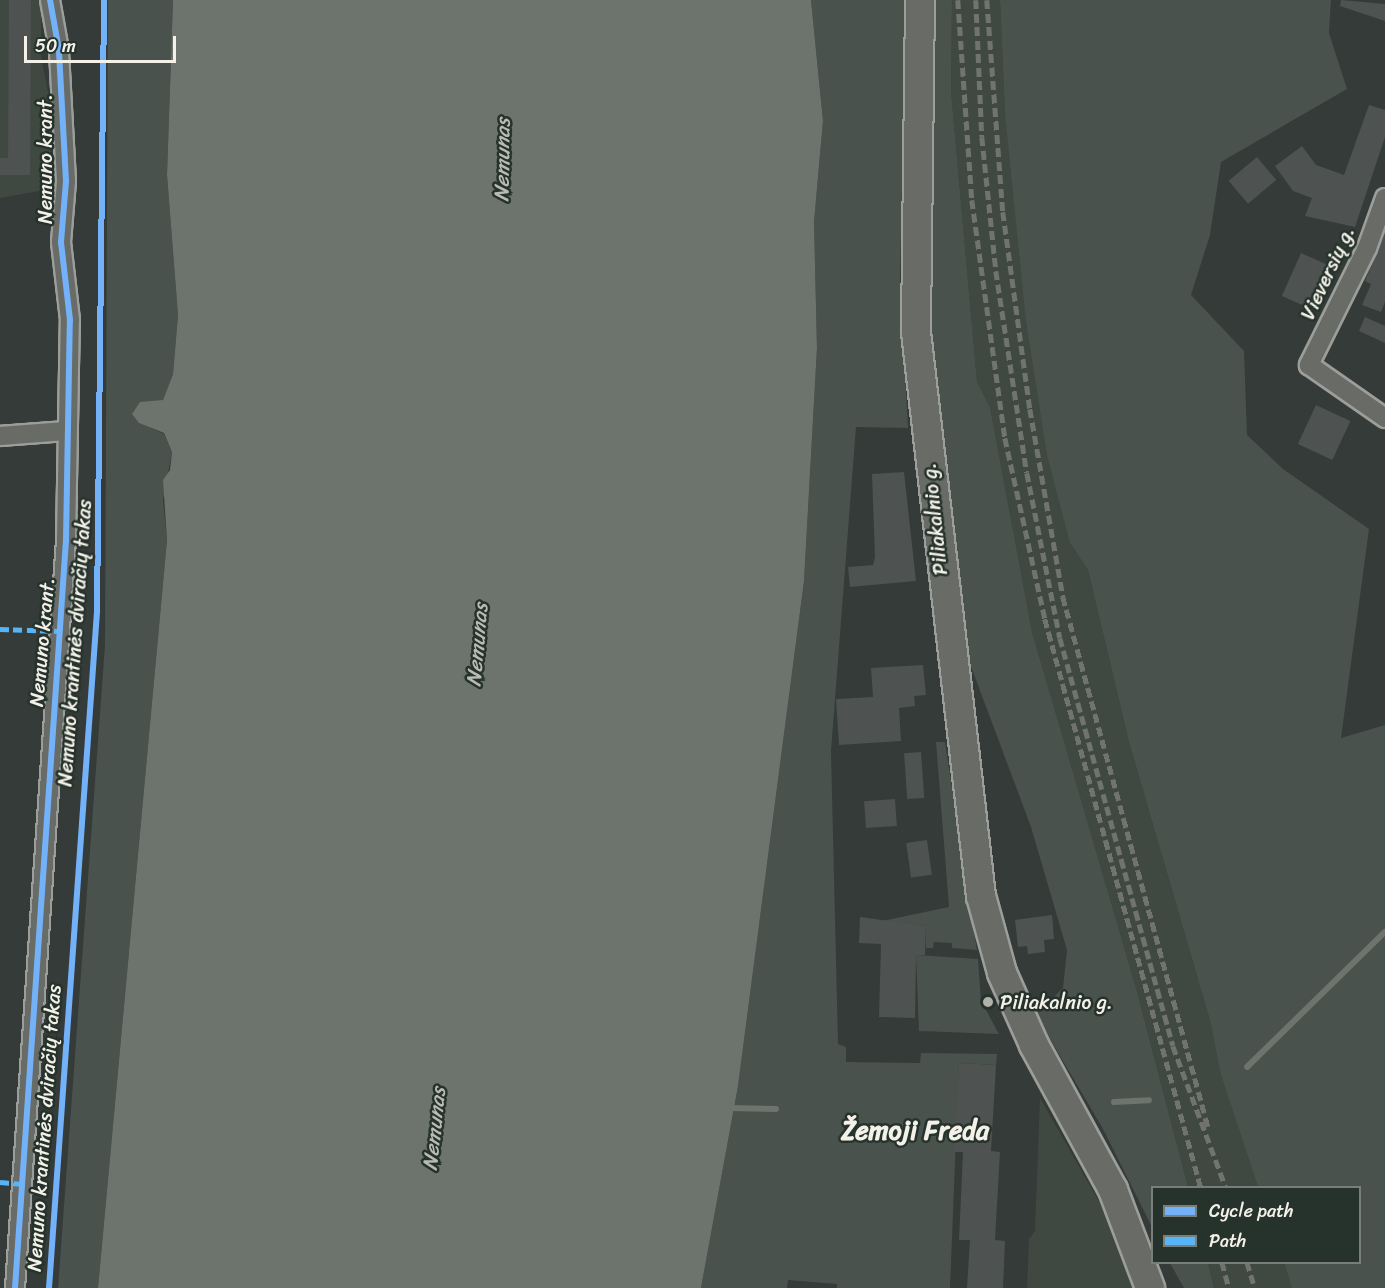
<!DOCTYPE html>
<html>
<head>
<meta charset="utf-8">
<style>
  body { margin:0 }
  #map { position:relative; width:1385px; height:1288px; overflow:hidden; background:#353b38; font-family:Sriracha,sans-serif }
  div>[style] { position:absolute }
  .built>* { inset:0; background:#3f4942 }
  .green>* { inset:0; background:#49524c }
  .water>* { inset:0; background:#6d736d }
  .stream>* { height:6px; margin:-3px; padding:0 3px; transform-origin:3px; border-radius:3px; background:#6d736d }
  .building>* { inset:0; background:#4e5250; transform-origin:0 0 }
  .roads { filter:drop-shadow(2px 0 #9c9e9b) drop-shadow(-2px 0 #9c9e9b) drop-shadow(0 2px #9c9e9b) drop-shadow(0 -2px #9c9e9b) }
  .minor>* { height:18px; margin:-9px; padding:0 9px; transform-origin:9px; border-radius:9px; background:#686b66 }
  .primary>* { height:28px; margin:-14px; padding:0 14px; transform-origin:14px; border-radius:14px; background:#686b66 }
  .rail>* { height:4.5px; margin-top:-2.25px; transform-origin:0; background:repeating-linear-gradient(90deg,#707370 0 9px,transparent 0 13.5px) }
  .quiet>* { height:4.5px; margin-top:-2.25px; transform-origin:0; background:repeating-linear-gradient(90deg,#56b5f8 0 9px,transparent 0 13.5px) }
  .cycleway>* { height:6px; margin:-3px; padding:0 3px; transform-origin:3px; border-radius:3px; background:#73b2f8 }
  .dots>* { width:16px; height:16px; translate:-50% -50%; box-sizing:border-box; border:3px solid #26332d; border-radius:50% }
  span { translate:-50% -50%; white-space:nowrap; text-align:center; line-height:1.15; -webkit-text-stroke:5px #26332d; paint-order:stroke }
  .street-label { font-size:20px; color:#f4f1e8 }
  .poi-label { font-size:20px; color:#f4f1e8 }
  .left { translate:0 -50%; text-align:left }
  .water-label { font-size:21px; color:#babbb3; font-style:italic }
  .district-label { font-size:26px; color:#f4f1e8; font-weight:700 }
  .legend { position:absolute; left:1151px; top:1186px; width:210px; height:78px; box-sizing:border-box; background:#26332d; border:2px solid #787f78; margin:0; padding:8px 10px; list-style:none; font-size:18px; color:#f4f1e8 }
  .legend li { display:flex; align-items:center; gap:12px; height:30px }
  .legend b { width:30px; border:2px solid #787f78 }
  .scale { position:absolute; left:24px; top:36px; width:152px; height:27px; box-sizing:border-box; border:3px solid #f4f1e8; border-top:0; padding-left:8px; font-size:18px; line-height:21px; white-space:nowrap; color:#f4f1e8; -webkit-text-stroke:4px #26332d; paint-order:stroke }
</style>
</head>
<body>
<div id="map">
  <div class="built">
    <i style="clip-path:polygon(0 0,41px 0,41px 57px,52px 112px,50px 189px,0 198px)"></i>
    <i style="clip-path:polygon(952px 0,1000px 0,1005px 114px,1070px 543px,1088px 570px,1129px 742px,1211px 1024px,1220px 1072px,1258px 1187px,1188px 1187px,1136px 988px,1032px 632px,990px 407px,977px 382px,951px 91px)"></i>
    <i style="clip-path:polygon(1040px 1098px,1117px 1233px,1135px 1288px,1027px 1288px,1029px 1239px,1035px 1231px)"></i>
    <i style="clip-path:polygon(1208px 1263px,1284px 1263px,1292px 1288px,1214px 1288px)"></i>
  </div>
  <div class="green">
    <i style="clip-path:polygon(108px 0,173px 0,167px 175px,178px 315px,173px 374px,163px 400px,133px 411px,140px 423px,164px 434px,172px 452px,163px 500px,167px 540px,98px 1288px,58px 1288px,105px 645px)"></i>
    <i style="clip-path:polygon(811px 0,906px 0,900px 277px,908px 428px,856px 427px,831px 751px,838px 1044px,846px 1047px,846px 1062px,920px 1063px,921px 1053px,997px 1054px,996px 1065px,959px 1063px,950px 1288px,837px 1288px,837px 1284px,788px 1280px,787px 1288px,701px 1288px,738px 1086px,804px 581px,817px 348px,814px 222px,823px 121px)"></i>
    <i style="clip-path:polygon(929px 0,952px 0,951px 91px,977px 382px,990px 407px,1032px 632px,1136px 988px,1188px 1187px,1152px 1188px,1152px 1227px,1103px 1129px,1036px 1015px,1063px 988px,1067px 950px,1031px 827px,957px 629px,930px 429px)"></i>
    <i style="clip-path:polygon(1000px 0,1331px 0,1329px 33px,1347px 89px,1221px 162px,1210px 235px,1191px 295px,1244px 351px,1247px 435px,1283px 469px,1369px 529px,1341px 738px,1385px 725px,1385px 1288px,1292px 1288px,1284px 1263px,1360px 1262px,1360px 1188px,1258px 1187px,1220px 1072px,1211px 1024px,1129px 742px,1088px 570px,1070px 543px,1047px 455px,1026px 321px,1005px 114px)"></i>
    <i style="clip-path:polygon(936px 742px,945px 742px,977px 950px,952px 948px,952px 943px,934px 942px,933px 948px,926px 948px,926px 926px,882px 921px,949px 907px)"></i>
    <i style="clip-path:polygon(916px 955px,978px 959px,981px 1001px,999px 1034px,919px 1031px)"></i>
    <i style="clip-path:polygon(1170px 1263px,1208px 1263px,1214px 1288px,1184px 1288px)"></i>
  </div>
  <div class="water">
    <i style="clip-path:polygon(173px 0,811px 0,823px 121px,814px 222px,817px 348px,804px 581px,738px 1086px,701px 1288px,98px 1288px,167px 540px,163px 480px,170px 470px,172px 452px,164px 433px,139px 423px,132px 414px,140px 402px,163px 400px,173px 374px,178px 315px,167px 175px)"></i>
  </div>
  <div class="stream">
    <i style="left:1247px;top:1067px;width:193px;rotate:-44.4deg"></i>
    <i style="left:1114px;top:1102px;width:35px;rotate:-3deg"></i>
    <i style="left:729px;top:1108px;width:47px;rotate:1.2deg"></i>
  </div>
  <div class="building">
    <i style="clip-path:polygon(9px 0,31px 0,30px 175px,0 175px,0 158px,8px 158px)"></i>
    <i style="clip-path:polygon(1341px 0,1385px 4px,1385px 21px,1340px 6px)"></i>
    <i style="clip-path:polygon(1369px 105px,1385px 110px,1385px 137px,1355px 227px,1305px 216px,1312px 198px,1293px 191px,1275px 166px,1302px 146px,1316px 165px,1344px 175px)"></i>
    <i style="left:1257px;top:157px;width:30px;height:37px;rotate:50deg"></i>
    <i style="clip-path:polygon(1385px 232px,1385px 302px,1381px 312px,1362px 305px,1371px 284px,1365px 281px)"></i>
    <i style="left:1301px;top:253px;width:32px;height:47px;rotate:24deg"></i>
    <i style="clip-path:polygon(1365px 317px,1385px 326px,1385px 343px,1359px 331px)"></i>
    <i style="left:1316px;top:405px;width:38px;height:43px;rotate:25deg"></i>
    <i style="clip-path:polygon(904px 472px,916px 581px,850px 587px,848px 567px,873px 565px,875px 557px,872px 474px)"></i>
    <i style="clip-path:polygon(923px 665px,926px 695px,914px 696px,915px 706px,899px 708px,901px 741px,839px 745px,836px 699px,873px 697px,871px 668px)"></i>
    <i style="left:921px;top:752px;width:46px;height:17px;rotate:86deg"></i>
    <i style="left:895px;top:799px;width:27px;height:31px;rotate:86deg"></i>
    <i style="left:927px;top:840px;width:35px;height:21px;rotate:82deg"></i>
    <i style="clip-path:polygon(1052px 915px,1054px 939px,1044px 940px,1045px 952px,1028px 954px,1027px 946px,1018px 947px,1015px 920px)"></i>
    <i style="clip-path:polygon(860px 917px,926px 926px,925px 955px,916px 955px,915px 1018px,879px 1017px,881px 944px,859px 943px)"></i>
    <i style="clip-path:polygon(959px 1063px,996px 1065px,991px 1151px,1000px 1152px,995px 1240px,1005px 1241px,1003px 1288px,967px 1288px,970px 1240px,959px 1240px,963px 1152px,954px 1152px)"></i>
  </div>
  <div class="roads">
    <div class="minor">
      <i style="left:1385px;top:198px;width:53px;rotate:109.8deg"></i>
      <i style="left:1367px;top:248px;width:131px;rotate:116.4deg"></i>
      <i style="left:1309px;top:365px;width:93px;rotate:34.9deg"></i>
      <i style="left:0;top:436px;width:67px;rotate:-4.3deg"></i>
      <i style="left:15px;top:1288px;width:750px;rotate:-86.1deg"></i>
      <i style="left:66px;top:540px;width:220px;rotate:-89deg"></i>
      <i style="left:70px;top:320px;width:79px;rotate:-96.6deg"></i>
      <i style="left:61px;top:242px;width:61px;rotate:-85.3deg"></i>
      <i style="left:66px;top:181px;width:131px;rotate:-93.1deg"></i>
      <i style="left:59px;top:50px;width:51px;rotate:-100.2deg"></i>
    </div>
    <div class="primary">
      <i style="left:920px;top:0;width:332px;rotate:90.7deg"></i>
      <i style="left:916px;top:332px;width:568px;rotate:83.43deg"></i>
      <i style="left:981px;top:896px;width:80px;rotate:74.7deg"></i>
      <i style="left:1002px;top:973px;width:79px;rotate:66deg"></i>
      <i style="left:1034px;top:1045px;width:165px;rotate:61.4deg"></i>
      <i style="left:1113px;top:1190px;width:105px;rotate:69.3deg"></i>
    </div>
  </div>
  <div class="rail">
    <i style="left:958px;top:0;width:200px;rotate:86deg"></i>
    <i style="left:972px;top:200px;width:240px;rotate:82.1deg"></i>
    <i style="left:1005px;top:438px;width:185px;rotate:77.5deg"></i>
    <i style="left:1045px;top:619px;width:590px;rotate:74.67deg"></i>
    <i style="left:976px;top:0;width:137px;rotate:87.5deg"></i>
    <i style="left:982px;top:137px;width:135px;rotate:84deg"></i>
    <i style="left:996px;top:271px;width:204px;rotate:81.3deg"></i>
    <i style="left:1027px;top:473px;width:168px;rotate:78.7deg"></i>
    <i style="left:1060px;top:638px;width:423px;rotate:74.5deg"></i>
    <i style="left:1173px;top:1046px;width:152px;rotate:69.5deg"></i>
    <i style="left:987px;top:0;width:213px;rotate:85.7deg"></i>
    <i style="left:1003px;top:212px;width:199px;rotate:82.2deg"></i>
    <i style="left:1030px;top:409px;width:191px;rotate:80deg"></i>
    <i style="left:1063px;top:597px;width:553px;rotate:74.68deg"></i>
    <i style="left:1222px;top:1262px;width:27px;rotate:75deg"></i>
    <i style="left:1247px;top:1262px;width:27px;rotate:73deg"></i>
  </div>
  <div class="quiet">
    <i style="left:0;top:629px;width:59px;rotate:1.9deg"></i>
    <i style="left:0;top:1182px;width:23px;rotate:5deg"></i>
  </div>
  <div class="cycleway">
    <i style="left:15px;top:1288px;width:750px;rotate:-86.1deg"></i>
    <i style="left:66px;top:540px;width:220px;rotate:-89deg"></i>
    <i style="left:70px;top:320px;width:79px;rotate:-96.6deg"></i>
    <i style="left:61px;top:242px;width:61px;rotate:-85.3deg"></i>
    <i style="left:66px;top:181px;width:131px;rotate:-93.1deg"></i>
    <i style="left:59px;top:50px;width:51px;rotate:-100.2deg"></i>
    <i style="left:49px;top:1288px;width:679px;rotate:-85.94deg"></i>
    <i style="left:97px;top:611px;width:611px;rotate:-89.34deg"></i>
  </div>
  <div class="dots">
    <i style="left:988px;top:1002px;background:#b1b1aa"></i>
  </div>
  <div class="street-label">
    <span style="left:45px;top:159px;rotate:-90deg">Nemuno krant.</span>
    <span style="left:1328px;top:273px;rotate:-65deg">Vieversių g.</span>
    <span style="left:935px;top:519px;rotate:-96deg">Piliakalnio g.</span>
    <span style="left:42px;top:642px;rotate:-85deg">Nemuno krant.</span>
    <span style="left:75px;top:643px;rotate:-86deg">Nemuno krantinės dviračių takas</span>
    <span style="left:44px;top:1128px;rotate:-86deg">Nemuno krantinės dviračių takas</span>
  </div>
  <div class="poi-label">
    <span class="left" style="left:1000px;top:1002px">Piliakalnio g.</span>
  </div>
  <div class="water-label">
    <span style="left:502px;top:160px;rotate:-89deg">Nemunas</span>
    <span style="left:477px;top:645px;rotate:-85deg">Nemunas</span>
    <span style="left:434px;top:1129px;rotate:-84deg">Nemunas</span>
  </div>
  <div class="district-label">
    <span style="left:915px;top:1131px">Žemoji Freda</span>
  </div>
  <ul class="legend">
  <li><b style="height:8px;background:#73b2f8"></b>Cycle path</li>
  <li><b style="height:8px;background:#56b5f8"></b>Path</li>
  </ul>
  <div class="scale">50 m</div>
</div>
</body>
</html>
